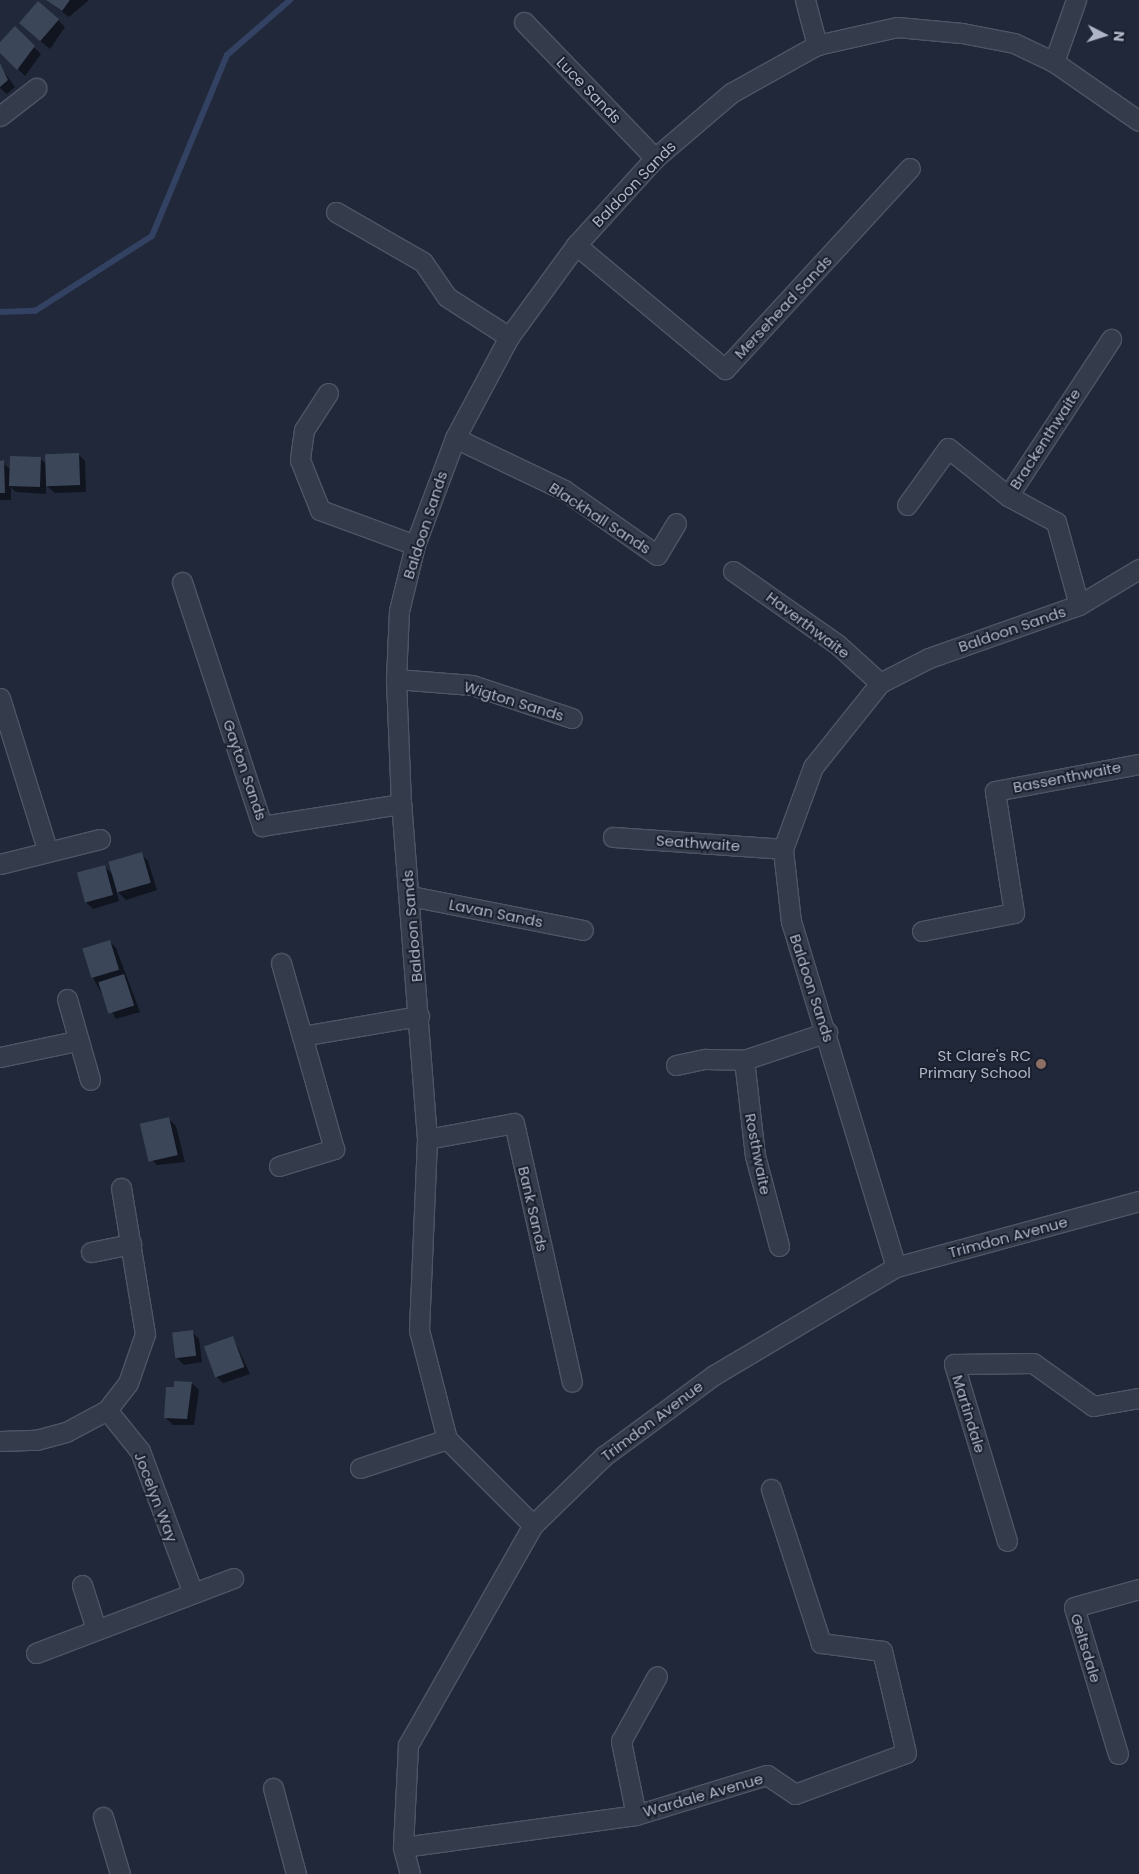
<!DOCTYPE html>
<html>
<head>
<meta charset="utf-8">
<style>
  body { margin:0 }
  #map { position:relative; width:1139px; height:1874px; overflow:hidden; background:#20283a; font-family:Poppins,sans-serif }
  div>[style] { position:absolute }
  .shadow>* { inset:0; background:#0007 }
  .stream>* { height:6px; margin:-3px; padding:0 3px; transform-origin:3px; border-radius:3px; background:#334162 }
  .building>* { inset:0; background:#3c4659; transform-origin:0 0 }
  .roads { filter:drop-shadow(1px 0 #4f5565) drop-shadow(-1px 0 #4f5565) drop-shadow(0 1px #4f5565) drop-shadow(0 -1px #4f5565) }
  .street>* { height:19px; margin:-9.5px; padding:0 9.5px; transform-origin:9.5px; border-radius:9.5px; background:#343b4a }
  .dots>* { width:14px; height:14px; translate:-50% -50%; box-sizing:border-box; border:2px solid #1a202e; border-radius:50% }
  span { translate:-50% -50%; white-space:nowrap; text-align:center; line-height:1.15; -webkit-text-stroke:4px #1a202e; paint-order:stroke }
  .street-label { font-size:15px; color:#afb5c6 }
  .poi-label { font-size:15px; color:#afb5c6 }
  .right { translate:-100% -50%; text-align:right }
  .north { position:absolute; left:1079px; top:10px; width:50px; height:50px; -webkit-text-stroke:4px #1a202e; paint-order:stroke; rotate:95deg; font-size:14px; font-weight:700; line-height:20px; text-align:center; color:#afb5c6 }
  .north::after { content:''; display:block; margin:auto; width:18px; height:22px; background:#afb5c6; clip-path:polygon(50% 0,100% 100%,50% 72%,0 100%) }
</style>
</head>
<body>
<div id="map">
  <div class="shadow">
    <i style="clip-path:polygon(46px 0,89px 0,69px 17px)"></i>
    <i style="clip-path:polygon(58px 20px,65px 27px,50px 49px,27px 30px)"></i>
    <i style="clip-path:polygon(15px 28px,41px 54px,25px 76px,0 51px,0 44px)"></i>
    <i style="clip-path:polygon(0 66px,15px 87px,7px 94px,0 88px)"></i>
    <i style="clip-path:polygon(78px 454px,85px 461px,86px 492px,55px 493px,46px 485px,46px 494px,16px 492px,11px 487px,11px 500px,0 500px,0 461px,10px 469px,41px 459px,47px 465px)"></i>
    <i style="clip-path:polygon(141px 854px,148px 861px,157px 890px,126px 900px,116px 890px,119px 901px,93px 909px,86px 902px,79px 874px,105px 867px,114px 876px)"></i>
    <i style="clip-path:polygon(109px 941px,116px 948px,140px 1012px,116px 1019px,93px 978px)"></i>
    <i style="clip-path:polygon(169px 1119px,176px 1126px,185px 1162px,157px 1165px,150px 1158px)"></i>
    <i style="clip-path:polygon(192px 1332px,199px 1339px,202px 1362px,184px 1365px,177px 1358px)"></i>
    <i style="clip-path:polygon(233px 1337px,250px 1374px,223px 1383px,216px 1376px)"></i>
    <i style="clip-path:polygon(175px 1382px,192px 1383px,199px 1390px,194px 1425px,173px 1425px,166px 1418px)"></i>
  </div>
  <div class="stream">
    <i style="left:0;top:312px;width:35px;rotate:-2deg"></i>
    <i style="left:35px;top:311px;width:139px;rotate:-32.7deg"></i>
    <i style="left:152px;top:236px;width:196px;rotate:-67.5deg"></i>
    <i style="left:227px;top:55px;width:84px;rotate:-41.1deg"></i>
  </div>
  <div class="building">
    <i style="clip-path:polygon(46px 0,70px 0,62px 11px)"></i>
    <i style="left:38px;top:1px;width:28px;height:29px;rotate:41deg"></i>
    <i style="clip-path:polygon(15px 26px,35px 46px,17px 70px,0 53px,0 42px)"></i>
    <i style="clip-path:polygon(0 63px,8px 80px,0 87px)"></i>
    <i style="left:79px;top:453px;width:32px;height:34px;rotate:88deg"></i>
    <i style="left:10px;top:456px;width:31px;height:30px;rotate:2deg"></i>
    <i style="clip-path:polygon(4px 460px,5px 493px,0 493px,0 461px)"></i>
    <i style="left:142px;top:852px;width:32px;height:35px;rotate:74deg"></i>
    <i style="left:105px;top:865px;width:31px;height:29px;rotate:75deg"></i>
    <i style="left:110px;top:940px;width:31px;height:29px;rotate:73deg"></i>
    <i style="left:124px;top:974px;width:33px;height:27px;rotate:72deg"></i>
    <i style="left:169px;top:1117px;width:39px;height:30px;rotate:77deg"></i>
    <i style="left:193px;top:1330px;width:26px;height:21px;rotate:83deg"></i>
    <i style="left:233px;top:1336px;width:33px;height:31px;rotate:70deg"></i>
    <i style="clip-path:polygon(174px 1381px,192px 1382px,187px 1419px,164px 1418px,166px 1387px,174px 1387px)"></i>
  </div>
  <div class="roads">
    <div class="street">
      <i style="left:805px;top:0;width:47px;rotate:75.1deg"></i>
      <i style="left:524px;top:22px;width:189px;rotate:46.1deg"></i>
      <i style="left:1054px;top:62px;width:66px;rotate:-70.5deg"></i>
      <i style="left:0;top:116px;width:46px;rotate:-37.9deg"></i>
      <i style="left:336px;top:212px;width:100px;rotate:29.9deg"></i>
      <i style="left:423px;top:262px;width:42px;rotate:55.6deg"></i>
      <i style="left:447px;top:297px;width:74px;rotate:32.8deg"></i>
      <i style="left:576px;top:245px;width:194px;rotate:39.8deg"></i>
      <i style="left:725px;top:369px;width:273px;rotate:-47.4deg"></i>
      <i style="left:328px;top:393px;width:44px;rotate:123deg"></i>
      <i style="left:304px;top:430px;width:30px;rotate:98deg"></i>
      <i style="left:300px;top:460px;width:54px;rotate:68.2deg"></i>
      <i style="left:320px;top:510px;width:101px;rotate:20.2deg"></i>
      <i style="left:455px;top:438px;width:121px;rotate:25.5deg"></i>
      <i style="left:564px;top:490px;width:113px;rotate:35deg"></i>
      <i style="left:657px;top:555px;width:37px;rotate:-59deg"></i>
      <i style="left:907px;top:505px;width:70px;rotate:-54.3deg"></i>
      <i style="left:948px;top:448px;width:77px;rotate:38.7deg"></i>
      <i style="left:733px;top:571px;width:127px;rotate:35.1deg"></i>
      <i style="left:837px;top:644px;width:58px;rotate:42.2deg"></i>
      <i style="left:182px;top:582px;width:257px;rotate:71.8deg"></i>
      <i style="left:262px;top:826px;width:141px;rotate:-9deg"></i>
      <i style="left:1079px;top:605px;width:86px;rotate:-105.5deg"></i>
      <i style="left:1056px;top:522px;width:55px;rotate:-151.6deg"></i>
      <i style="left:1008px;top:496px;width:188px;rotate:-56.7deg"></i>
      <i style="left:396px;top:679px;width:76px;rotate:4.5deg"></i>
      <i style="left:472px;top:685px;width:105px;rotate:18.3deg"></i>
      <i style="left:0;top:698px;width:161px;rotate:72.7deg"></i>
      <i style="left:613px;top:837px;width:170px;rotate:4deg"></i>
      <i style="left:0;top:864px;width:103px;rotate:-14deg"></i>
      <i style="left:410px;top:896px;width:176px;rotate:11.1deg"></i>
      <i style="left:922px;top:931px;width:94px;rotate:-11.1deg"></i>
      <i style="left:1014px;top:913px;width:123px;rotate:-98.9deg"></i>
      <i style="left:995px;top:791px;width:147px;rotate:-10.6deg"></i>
      <i style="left:281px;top:963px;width:76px;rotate:74deg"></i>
      <i style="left:67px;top:999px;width:84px;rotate:74.1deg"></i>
      <i style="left:0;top:1057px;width:78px;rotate:-11.9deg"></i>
      <i style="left:676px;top:1065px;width:30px;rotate:-12deg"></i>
      <i style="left:705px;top:1059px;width:39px;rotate:1deg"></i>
      <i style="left:427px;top:1139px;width:88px;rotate:-10.4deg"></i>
      <i style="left:514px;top:1123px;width:265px;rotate:77.4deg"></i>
      <i style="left:279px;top:1166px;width:58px;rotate:-17.2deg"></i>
      <i style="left:334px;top:1149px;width:117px;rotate:-105.8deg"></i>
      <i style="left:302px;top:1036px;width:119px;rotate:-9.7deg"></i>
      <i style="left:779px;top:1246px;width:93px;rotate:-104.9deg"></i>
      <i style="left:755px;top:1156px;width:97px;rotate:-96.5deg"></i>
      <i style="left:744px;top:1060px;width:88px;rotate:-18.6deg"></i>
      <i style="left:91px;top:1252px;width:41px;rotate:-11.3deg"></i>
      <i style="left:896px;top:1267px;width:361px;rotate:-106.9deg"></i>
      <i style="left:791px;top:922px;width:73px;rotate:-96.3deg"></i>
      <i style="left:783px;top:849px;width:87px;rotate:-69.9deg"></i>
      <i style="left:813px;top:767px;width:107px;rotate:-51.4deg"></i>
      <i style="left:880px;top:683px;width:55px;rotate:-27deg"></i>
      <i style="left:929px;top:658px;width:159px;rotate:-19.5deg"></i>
      <i style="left:1079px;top:605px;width:70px;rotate:-31deg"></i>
      <i style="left:107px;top:1410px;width:53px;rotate:51.2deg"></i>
      <i style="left:140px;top:1451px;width:149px;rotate:69.6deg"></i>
      <i style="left:0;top:1441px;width:36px;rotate:-2deg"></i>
      <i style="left:36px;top:1440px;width:31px;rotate:-15deg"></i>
      <i style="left:66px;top:1432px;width:47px;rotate:-28.2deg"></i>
      <i style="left:107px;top:1410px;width:34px;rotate:-52deg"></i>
      <i style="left:128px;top:1383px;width:52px;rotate:-70.9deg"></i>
      <i style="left:145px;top:1334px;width:148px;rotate:-99.3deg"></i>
      <i style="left:360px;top:1468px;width:92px;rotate:-18.4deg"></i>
      <i style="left:533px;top:1525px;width:122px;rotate:-135deg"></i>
      <i style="left:447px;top:1439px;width:113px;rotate:-104.4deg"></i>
      <i style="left:419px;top:1330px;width:191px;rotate:-87.6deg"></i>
      <i style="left:427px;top:1139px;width:336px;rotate:-94.4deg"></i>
      <i style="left:401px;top:804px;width:125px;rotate:-92.3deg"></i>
      <i style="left:396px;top:679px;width:68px;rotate:-87.5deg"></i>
      <i style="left:399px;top:611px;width:68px;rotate:-76.4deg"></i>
      <i style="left:415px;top:545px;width:114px;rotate:-69.5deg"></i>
      <i style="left:455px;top:438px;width:115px;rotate:-61.9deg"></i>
      <i style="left:509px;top:337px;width:114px;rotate:-53.9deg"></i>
      <i style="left:576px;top:245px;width:118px;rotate:-47.8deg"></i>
      <i style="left:655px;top:158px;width:100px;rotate:-40.5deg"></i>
      <i style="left:731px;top:93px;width:98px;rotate:-29.2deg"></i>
      <i style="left:817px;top:45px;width:82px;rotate:-12.7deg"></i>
      <i style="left:897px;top:27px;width:65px;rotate:5.3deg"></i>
      <i style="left:962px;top:33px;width:53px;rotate:10.9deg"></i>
      <i style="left:1014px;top:43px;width:44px;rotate:25.4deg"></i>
      <i style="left:1054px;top:62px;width:103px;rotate:34.8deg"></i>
      <i style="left:1007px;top:1541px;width:185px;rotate:-106.7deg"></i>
      <i style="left:954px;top:1364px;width:79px;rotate:-0.7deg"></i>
      <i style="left:1033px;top:1363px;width:74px;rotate:35.6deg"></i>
      <i style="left:1093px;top:1406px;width:47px;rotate:-9.9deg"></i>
      <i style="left:82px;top:1585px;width:46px;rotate:72.3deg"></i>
      <i style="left:36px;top:1653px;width:211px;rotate:-20.8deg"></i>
      <i style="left:1118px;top:1754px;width:153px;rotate:-106.7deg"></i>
      <i style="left:1074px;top:1607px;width:67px;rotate:-15.5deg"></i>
      <i style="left:273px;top:1788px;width:89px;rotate:75deg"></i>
      <i style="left:636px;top:1815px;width:76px;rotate:-101.5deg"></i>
      <i style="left:621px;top:1741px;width:74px;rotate:-61deg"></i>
      <i style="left:103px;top:1817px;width:59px;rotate:73.4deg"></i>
      <i style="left:403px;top:1847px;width:235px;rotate:-7.8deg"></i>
      <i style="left:636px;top:1815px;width:137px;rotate:-17deg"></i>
      <i style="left:767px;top:1775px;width:34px;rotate:34deg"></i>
      <i style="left:795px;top:1794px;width:118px;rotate:-20.3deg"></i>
      <i style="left:906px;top:1753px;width:105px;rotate:-103.2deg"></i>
      <i style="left:882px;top:1651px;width:62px;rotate:-172.5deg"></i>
      <i style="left:821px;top:1643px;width:162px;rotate:-108deg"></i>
      <i style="left:410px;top:1874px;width:28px;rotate:-105deg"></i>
      <i style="left:403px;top:1847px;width:102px;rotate:-87.2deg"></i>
      <i style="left:408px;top:1745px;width:253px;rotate:-60.4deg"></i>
      <i style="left:533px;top:1525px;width:99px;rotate:-44.2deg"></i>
      <i style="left:604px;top:1456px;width:137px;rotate:-36.4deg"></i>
      <i style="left:714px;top:1375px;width:212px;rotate:-30.7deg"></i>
      <i style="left:896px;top:1267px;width:252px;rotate:-15.2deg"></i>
    </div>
  </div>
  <div class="dots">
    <i style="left:1041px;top:1064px;background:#8d6e63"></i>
  </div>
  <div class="street-label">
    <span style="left:589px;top:90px;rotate:46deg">Luce Sands</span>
    <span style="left:634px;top:184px;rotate:-46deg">Baldoon Sands</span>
    <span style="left:783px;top:307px;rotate:-47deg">Mersehead Sands</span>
    <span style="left:1045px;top:439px;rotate:-57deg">Brackenthwaite</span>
    <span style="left:600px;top:518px;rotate:33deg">Blackhall Sands</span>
    <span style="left:425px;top:525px;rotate:-72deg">Baldoon Sands</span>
    <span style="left:808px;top:625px;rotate:37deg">Haverthwaite</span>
    <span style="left:1012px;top:629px;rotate:-19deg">Baldoon Sands</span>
    <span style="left:514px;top:701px;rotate:17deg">Wigton Sands</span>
    <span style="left:245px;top:770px;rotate:71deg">Gayton Sands</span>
    <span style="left:1067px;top:777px;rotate:-11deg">Bassenthwaite</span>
    <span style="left:698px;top:843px;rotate:4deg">Seathwaite</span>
    <span style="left:496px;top:913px;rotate:11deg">Lavan Sands</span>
    <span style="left:412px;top:926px;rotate:-95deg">Baldoon Sands</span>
    <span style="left:812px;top:988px;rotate:72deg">Baldoon Sands</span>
    <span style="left:758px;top:1154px;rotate:79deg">Rosthwaite</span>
    <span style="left:533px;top:1209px;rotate:77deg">Bank Sands</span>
    <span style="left:1008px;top:1237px;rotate:-15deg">Trimdon Avenue</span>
    <span style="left:969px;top:1414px;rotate:73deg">Martindale</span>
    <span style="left:652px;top:1421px;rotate:-37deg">Trimdon Avenue</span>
    <span style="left:156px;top:1497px;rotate:69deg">Jocelyn Way</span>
    <span style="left:1086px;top:1648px;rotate:73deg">Geltsdale</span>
    <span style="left:703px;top:1795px;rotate:-16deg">Wardale Avenue</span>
  </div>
  <div class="poi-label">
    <span class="right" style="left:1031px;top:1064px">St Clare's RC<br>Primary School</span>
  </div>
  <div class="north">N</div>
</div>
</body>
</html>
